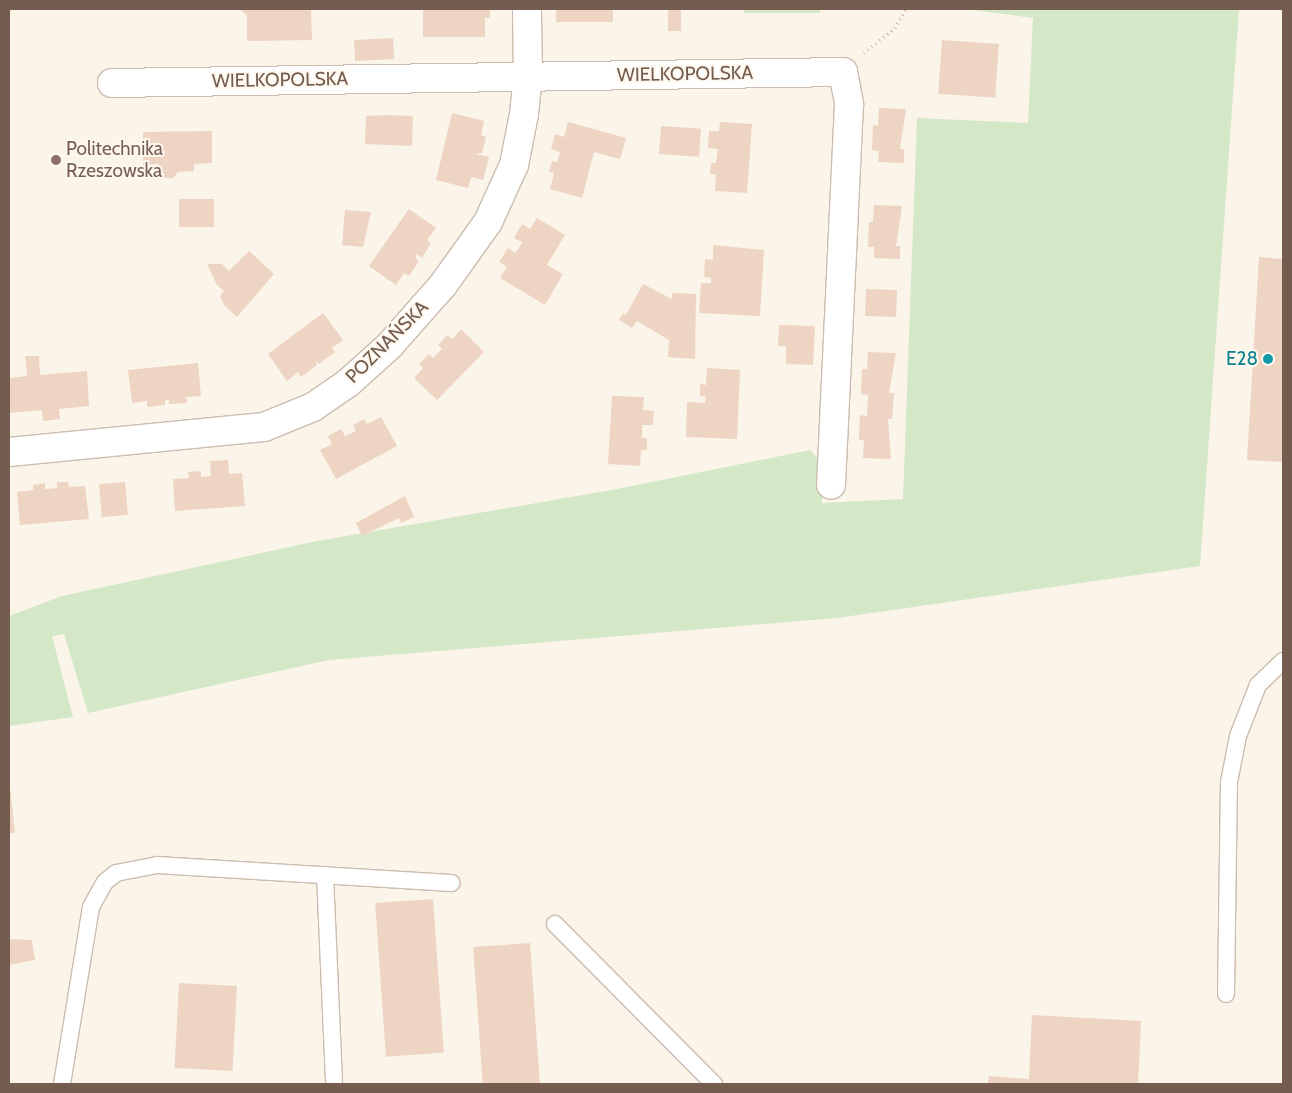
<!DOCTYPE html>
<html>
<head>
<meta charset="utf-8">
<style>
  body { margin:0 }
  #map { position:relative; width:1292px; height:1093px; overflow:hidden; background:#fbf4e9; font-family:Cabin,sans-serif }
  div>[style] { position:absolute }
  .green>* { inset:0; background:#d4e8c8; transform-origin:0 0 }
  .building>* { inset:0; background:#eed4c2; transform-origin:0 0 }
  .path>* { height:3px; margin-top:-1.5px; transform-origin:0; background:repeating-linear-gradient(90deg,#d4b8a5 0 1px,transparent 0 5px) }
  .roads { filter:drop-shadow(1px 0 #ccbcaf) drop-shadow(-1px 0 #ccbcaf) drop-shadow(0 1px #ccbcaf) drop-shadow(0 -1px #ccbcaf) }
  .service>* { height:16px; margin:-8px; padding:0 8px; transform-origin:8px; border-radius:8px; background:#fff }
  .minor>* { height:28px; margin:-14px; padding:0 14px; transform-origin:14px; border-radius:14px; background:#fff }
  .dots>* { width:14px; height:14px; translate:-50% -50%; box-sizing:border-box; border:2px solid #fef8ef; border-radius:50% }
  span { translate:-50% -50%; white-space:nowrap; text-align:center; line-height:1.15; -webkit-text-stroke:4px #fef8ef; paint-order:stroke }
  .street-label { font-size:19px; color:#745c4e }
  .education-label { font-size:19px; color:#785e54 }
  .left { translate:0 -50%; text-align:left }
  .culture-label { font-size:19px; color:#0d838f }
  .right { translate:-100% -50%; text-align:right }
  .frame { position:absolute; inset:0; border:10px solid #745c4e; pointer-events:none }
</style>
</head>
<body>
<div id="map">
  <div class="green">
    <i style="left:744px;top:9px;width:76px;height:4px"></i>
    <i style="clip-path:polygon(966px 9px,1239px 9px,1200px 566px,837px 618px,329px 660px,88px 713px,64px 634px,52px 636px,73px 717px,9px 726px,9px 616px,62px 596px,317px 541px,617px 489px,810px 450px,823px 464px,822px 503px,903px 499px,917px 118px,1028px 123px,1033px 18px)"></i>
  </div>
  <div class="building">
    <i style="clip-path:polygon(239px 9px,311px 9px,312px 40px,247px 41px,247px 15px)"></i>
    <i style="clip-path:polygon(423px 9px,490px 9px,490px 18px,485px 18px,485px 37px,423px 37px)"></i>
    <i style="left:556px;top:9px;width:57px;height:13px"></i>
    <i style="left:668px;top:9px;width:13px;height:22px"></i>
    <i style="left:393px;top:38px;width:21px;height:39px;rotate:87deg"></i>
    <i style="left:942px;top:40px;width:57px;height:54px;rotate:4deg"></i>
    <i style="clip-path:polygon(879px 108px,906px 109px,900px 149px,904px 149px,904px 163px,878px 162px,879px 151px,872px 150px,873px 125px,878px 126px)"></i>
    <i style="clip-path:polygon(452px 113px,484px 121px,481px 135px,486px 137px,482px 153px,476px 154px,489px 157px,483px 180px,471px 177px,468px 188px,436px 180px)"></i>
    <i style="clip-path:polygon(387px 115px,413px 116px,412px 146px,365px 144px,366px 116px)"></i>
    <i style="clip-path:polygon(568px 122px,626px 138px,620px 159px,594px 152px,582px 198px,550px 189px,554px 173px,549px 172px,552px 161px,557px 162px,560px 152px,551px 149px,555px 134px,564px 137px)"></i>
    <i style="clip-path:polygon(720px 122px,752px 124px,747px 193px,715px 191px,716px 174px,710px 174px,711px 163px,716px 163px,718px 149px,708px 148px,709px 131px,719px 131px)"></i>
    <i style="left:661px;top:126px;width:40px;height:28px;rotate:4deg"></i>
    <i style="clip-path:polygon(212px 131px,212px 163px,194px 164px,194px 171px,178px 172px,173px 178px,164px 178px,158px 164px,143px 165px,143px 132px)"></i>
    <i style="left:179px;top:199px;width:35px;height:28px"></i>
    <i style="clip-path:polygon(874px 205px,902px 206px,896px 246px,900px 246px,900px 259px,874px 258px,874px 247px,868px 247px,869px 222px,873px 222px)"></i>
    <i style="clip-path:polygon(409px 209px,436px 228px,427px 240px,431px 243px,422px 258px,417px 254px,415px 258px,419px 261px,409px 276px,404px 273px,396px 285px,369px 266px)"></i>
    <i style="clip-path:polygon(345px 210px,371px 212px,363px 247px,342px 245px)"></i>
    <i style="clip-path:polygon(537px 218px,565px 235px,547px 265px,563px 274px,545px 305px,500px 278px,507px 267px,499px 262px,508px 248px,515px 253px,519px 248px,522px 242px,514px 238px,522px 224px,530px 229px)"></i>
    <i style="clip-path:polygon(713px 245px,764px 250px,760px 316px,699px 313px,701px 283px,711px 283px,711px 278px,704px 277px,705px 259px,713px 260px)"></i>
    <i style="clip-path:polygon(249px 251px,274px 274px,237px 317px,225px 306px,220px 296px,224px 291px,217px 285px,207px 264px,222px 264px,229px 271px)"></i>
    <i style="clip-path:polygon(1259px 257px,1283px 259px,1283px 462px,1247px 460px)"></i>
    <i style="clip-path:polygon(643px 284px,672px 299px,672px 293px,696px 294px,695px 359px,668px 357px,669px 340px,637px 321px,632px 328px,619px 320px,623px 313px,626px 315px)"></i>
    <i style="left:866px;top:289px;width:31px;height:27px;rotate:2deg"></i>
    <i style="clip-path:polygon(323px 313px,343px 340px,332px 348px,335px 352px,319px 364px,315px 360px,317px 365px,301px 377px,298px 372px,287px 381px,268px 354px)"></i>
    <i style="clip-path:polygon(779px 325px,815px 326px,813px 365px,786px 364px,786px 346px,778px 346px)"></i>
    <i style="clip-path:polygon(461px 329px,484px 352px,437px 400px,414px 378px,423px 368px,419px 364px,429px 354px,433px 358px,442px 349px,438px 345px,447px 335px,452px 339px)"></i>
    <i style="clip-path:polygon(868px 352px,896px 353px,889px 393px,894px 393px,892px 419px,888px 419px,891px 459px,863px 458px,864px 440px,859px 440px,860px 415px,867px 416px,868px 395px,861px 394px,862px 369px,867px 369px)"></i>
    <i style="clip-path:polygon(25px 356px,39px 356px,40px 375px,87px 371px,89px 406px,59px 409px,60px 419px,43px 421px,42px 410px,9px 413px,9px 378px,27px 376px)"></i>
    <i style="clip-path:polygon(198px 363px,201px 396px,186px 397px,187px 403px,169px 404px,169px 399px,165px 400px,165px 405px,147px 407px,147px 401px,132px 403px,128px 370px)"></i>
    <i style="clip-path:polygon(707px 368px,740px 370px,737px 439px,686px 437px,687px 402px,705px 403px,706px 397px,700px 396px,700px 384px,706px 385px)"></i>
    <i style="clip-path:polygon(612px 396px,644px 397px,643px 410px,654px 411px,653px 425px,642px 425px,642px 438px,647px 438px,647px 450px,641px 450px,640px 466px,608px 464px)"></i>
    <i style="clip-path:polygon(381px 417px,397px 446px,336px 479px,320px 450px,332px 444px,328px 436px,341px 429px,345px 436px,356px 431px,353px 425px,364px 419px,367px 424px)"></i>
    <i style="clip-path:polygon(228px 460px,229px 474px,242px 473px,245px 506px,175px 511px,173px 479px,189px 478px,188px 472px,201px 471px,201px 477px,211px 476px,210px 461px)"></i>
    <i style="clip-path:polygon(57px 482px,68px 482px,69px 487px,85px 486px,89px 519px,20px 525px,17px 492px,33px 490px,33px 485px,45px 483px,45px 489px,57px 488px)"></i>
    <i style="left:125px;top:482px;width:33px;height:26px;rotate:85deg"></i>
    <i style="clip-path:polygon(405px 496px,414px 517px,401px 523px,399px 518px,362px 536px,356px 523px)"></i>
    <i style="clip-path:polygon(9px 777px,15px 833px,9px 833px)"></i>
    <i style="left:433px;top:899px;width:154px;height:58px;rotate:86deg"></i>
    <i style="clip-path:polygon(9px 939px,32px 940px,35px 960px,9px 965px)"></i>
    <i style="left:530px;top:943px;width:141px;height:57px;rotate:86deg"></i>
    <i style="left:179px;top:983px;width:58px;height:85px;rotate:3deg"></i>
    <i style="clip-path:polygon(1032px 1015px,1141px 1021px,1138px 1084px,988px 1084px,989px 1076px,1029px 1079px)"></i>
  </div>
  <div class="path">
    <i style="left:864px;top:53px;width:40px;rotate:-39deg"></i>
    <i style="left:895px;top:28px;width:22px;rotate:-60deg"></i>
  </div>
  <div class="roads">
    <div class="service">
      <i style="left:325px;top:875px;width:209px;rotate:87.5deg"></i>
      <i style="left:555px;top:924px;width:226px;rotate:45.2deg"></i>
      <i style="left:1226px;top:994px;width:212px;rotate:-89.2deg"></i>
      <i style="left:1229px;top:782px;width:47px;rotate:-78.9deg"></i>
      <i style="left:1238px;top:736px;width:55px;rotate:-68.6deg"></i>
      <i style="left:1258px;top:685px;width:35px;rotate:-44deg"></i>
      <i style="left:62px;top:1084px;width:179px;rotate:-80.7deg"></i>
      <i style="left:91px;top:907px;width:29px;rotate:-61deg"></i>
      <i style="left:105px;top:882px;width:14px;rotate:-39deg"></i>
      <i style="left:116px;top:873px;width:42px;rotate:-11deg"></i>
      <i style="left:157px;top:865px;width:295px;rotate:3.5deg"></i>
    </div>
    <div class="minor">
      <i style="left:112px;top:83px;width:731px;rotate:-0.86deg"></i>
      <i style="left:843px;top:72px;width:33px;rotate:79deg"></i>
      <i style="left:849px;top:104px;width:381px;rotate:92.7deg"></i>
      <i style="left:9px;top:452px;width:256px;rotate:-5.6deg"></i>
      <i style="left:264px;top:427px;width:53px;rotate:-22.2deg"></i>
      <i style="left:313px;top:407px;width:42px;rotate:-34.4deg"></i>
      <i style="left:348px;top:383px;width:57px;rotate:-42.1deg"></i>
      <i style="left:390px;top:345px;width:80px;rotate:-48.5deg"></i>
      <i style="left:443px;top:285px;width:77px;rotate:-54.5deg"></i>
      <i style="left:488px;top:222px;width:63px;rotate:-65.5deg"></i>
      <i style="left:514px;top:165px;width:52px;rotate:-78.9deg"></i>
      <i style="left:524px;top:114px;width:38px;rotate:-84deg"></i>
      <i style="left:528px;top:76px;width:67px;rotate:-90.9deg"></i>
    </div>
  </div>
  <div class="dots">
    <i style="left:56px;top:160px;background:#8d6e63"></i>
    <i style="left:1268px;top:359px;background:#0f9aa8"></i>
  </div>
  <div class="street-label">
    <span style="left:685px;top:74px;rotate:-1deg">WIELKOPOLSKA</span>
    <span style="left:280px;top:80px;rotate:-1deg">WIELKOPOLSKA</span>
    <span style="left:387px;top:342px;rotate:-45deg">POZNAŃSKA</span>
  </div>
  <div class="education-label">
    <span class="left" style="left:66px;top:160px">Politechnika<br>Rzeszowska</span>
  </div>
  <div class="culture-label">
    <span class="right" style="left:1258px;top:359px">E28</span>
  </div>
  <div class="frame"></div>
</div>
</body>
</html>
